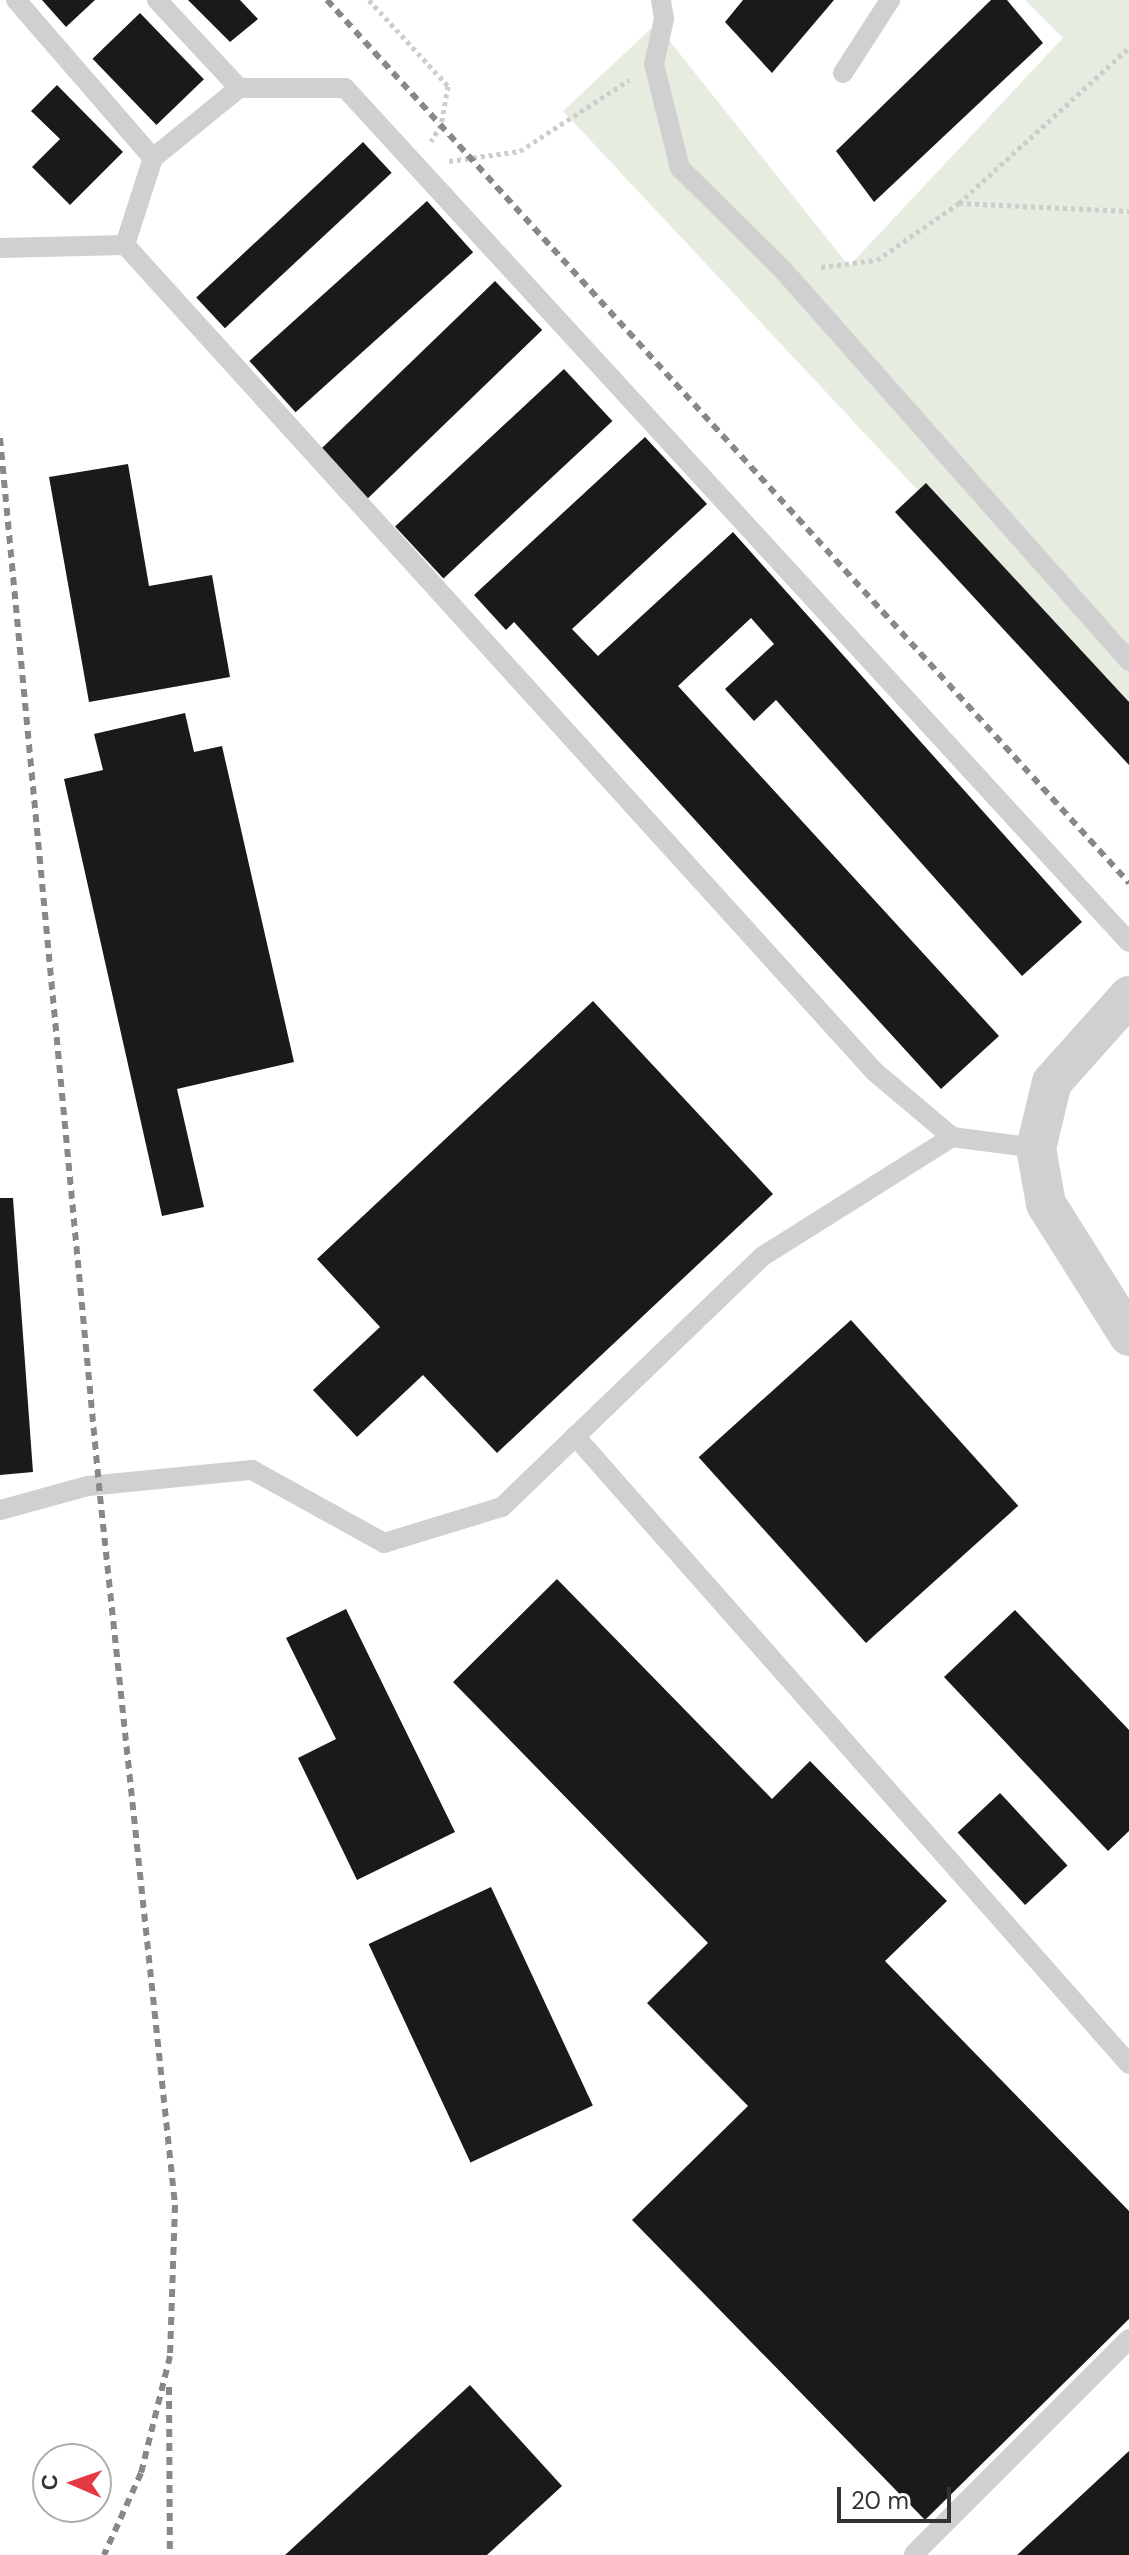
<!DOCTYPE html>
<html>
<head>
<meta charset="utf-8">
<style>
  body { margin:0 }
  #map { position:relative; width:1129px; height:2555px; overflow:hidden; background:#fff; font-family:"DM Sans",sans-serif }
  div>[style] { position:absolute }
  .green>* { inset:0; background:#e6ecdf }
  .building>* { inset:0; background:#1a1a1a; transform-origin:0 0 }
  .path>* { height:5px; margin-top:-2.5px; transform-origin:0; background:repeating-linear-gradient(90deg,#cdcdcd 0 4px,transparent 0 8px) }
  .lane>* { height:20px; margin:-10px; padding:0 10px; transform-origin:10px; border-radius:10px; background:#d0d0d0 }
  .street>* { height:40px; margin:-20px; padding:0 20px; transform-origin:20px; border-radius:20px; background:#d0d0d0 }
  .rail>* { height:6px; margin-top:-3px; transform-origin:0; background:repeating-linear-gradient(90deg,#888 0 8px,transparent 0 14px) }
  span { translate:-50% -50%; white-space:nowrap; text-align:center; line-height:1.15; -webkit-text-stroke:8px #fff; paint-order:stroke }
  .north { position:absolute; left:32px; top:2443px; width:80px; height:80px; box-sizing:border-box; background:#fff; border:2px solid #adadad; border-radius:50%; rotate:272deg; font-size:22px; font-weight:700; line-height:32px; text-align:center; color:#333 }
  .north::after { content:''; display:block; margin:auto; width:28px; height:36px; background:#e63946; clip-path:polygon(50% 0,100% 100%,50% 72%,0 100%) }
  .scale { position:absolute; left:837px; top:2487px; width:114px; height:36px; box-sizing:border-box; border:4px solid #333; border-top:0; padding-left:10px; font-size:24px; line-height:28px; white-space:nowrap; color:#333; -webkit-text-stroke:6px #fff; paint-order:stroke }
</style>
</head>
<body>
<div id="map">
  <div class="green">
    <i style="clip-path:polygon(1025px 0,1129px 0,1129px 716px,563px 111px,656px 24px,849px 266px,1063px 38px)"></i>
  </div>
  <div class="building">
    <i style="clip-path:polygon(42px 0,95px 0,66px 27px)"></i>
    <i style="clip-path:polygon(188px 0,240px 0,258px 19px,230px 42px)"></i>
    <i style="clip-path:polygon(743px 0,834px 0,772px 73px,725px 22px)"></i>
    <i style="clip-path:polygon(991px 0,1007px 0,1043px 43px,874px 202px,836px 151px)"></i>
    <i style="left:140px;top:13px;width:92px;height:66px;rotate:46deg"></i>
    <i style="clip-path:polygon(57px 85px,123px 152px,70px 205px,32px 167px,60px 139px,31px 111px)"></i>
    <i style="left:363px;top:142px;width:42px;height:228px;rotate:47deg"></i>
    <i style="left:427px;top:201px;width:69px;height:239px;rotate:48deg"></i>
    <i style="left:495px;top:281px;width:68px;height:243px;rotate:46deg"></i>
    <i style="left:564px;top:369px;width:71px;height:231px;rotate:47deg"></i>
    <i style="clip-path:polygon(645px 437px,707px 504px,572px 629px,598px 656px,733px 532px,1082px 922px,1022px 976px,776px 700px,754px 721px,725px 689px,774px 644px,751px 618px,678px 686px,999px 1036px,941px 1089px,514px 622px,506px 630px,474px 595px)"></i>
    <i style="clip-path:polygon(128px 464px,149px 586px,212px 575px,230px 677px,89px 702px,49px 477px)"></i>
    <i style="clip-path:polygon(926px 483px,1129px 702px,1129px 765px,895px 512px)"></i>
    <i style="clip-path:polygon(185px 713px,194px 752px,222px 746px,294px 1062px,177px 1089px,204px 1207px,162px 1216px,64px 779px,103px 770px,94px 734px)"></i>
    <i style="clip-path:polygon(593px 1001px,773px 1194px,497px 1453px,423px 1375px,357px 1437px,313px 1390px,380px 1327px,317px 1259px)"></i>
    <i style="clip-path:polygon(0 1198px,13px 1198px,33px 1472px,0 1475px)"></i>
    <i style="left:851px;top:1320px;width:250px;height:205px;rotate:48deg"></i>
    <i style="clip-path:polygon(557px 1579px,772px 1799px,810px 1761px,947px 1901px,885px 1961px,1129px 2211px,1129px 2319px,925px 2520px,632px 2220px,748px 2106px,647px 2003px,708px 1943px,453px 1682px)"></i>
    <i style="clip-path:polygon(346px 1609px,455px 1832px,357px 1880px,298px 1758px,336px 1739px,286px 1638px)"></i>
    <i style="clip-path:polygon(1015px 1610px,1129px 1730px,1129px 1831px,1108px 1851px,944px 1677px)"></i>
    <i style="left:1000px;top:1793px;width:99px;height:58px;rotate:47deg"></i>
    <i style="left:491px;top:1887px;width:241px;height:135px;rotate:65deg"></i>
    <i style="clip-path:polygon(470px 2385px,562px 2486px,487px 2555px,285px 2555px)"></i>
    <i style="clip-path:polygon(1129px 2451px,1129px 2555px,1017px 2555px)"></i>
  </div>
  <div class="path">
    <i style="left:369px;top:0;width:117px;rotate:47.4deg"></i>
    <i style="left:448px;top:86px;width:40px;rotate:100deg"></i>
    <i style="left:441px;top:125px;width:19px;rotate:122deg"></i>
    <i style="left:449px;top:161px;width:72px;rotate:-8deg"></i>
    <i style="left:520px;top:151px;width:130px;rotate:-33.1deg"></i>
    <i style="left:959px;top:203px;width:170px;rotate:2.7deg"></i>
    <i style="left:821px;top:267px;width:56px;rotate:-7.1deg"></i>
    <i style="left:877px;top:260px;width:100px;rotate:-34.8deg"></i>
    <i style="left:959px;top:203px;width:230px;rotate:-42.4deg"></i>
  </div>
  <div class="lane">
    <i style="left:16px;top:0;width:209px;rotate:49.1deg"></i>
    <i style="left:157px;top:0;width:120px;rotate:47deg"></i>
    <i style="left:661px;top:0;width:19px;rotate:81deg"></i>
    <i style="left:664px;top:19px;width:46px;rotate:102.5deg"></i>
    <i style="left:654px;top:64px;width:107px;rotate:76deg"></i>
    <i style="left:680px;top:168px;width:146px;rotate:44.7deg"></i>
    <i style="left:784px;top:271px;width:521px;rotate:48.5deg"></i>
    <i style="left:843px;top:73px;width:87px;rotate:-57.2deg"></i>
    <i style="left:125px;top:245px;width:91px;rotate:-72.2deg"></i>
    <i style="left:153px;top:158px;width:111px;rotate:-39.1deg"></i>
    <i style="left:239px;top:88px;width:106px"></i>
    <i style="left:345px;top:88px;width:1159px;rotate:47.45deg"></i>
    <i style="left:0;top:248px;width:125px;rotate:-1.4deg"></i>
    <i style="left:125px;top:245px;width:1116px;rotate:47.8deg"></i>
    <i style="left:875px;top:1072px;width:101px;rotate:40.2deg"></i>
    <i style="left:952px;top:1137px;width:85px;rotate:7.5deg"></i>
    <i style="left:575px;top:1436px;width:837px;rotate:48.58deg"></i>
    <i style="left:0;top:1510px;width:91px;rotate:-15.3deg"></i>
    <i style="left:88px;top:1486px;width:165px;rotate:-5.6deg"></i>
    <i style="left:252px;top:1470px;width:151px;rotate:28.9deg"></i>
    <i style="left:384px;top:1543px;width:123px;rotate:-17deg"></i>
    <i style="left:502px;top:1507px;width:362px;rotate:-43.9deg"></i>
    <i style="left:763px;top:1256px;width:223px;rotate:-32.2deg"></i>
    <i style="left:914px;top:2554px;width:304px;rotate:-45deg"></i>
  </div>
  <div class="street">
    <i style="left:1129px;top:996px;width:115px;rotate:131.8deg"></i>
    <i style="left:1052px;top:1082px;width:68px;rotate:103.6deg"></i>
    <i style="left:1036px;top:1148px;width:57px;rotate:79.9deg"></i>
    <i style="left:1046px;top:1204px;width:156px;rotate:57.8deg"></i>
  </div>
  <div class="rail">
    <i style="left:327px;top:0;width:1193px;rotate:47.75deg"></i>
    <i style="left:0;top:438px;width:1063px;rotate:84.6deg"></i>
    <i style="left:100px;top:1496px;width:713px;rotate:83.96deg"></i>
    <i style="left:175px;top:2205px;width:151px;rotate:91.9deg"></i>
    <i style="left:170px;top:2356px;width:121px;rotate:103.9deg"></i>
    <i style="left:141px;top:2473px;width:90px;rotate:114.3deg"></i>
    <i style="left:169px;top:2387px;width:168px;rotate:89.7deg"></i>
  </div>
  <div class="north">С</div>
  <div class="scale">20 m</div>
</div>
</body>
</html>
